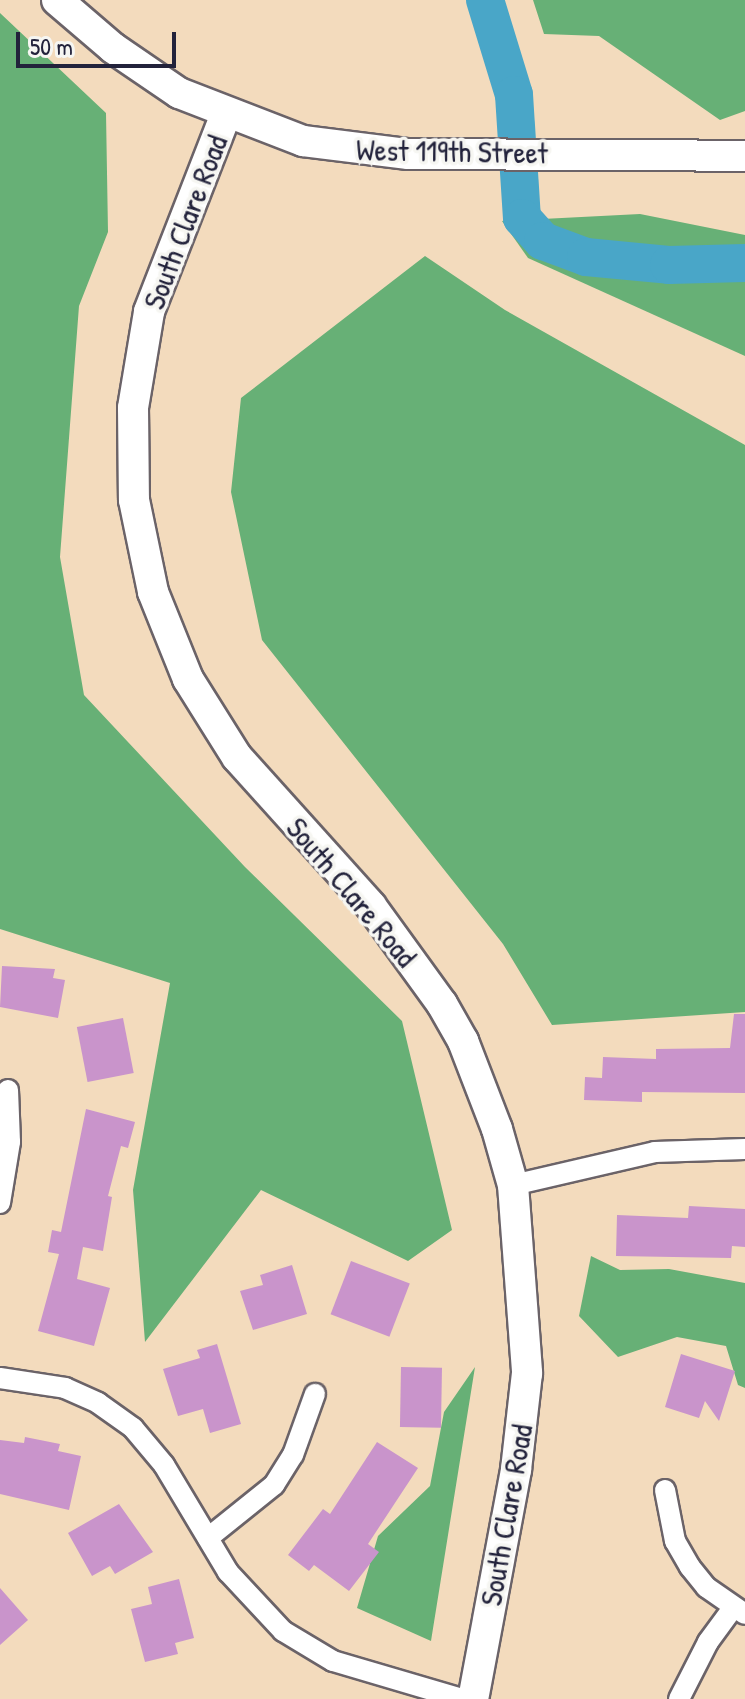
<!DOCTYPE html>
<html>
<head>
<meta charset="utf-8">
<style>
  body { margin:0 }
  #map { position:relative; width:745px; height:1699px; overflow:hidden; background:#f3dbbd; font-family:"Patrick Hand",sans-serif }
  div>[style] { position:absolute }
  .forest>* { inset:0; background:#67b076 }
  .river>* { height:38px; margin:-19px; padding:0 19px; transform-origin:19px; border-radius:19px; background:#49a6c8 }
  .building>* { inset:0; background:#c994cb; transform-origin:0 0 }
  .roads { filter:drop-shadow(2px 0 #6b6368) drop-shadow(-2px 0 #6b6368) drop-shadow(0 2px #6b6368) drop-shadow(0 -2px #6b6368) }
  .street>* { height:20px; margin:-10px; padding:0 10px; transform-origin:10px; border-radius:10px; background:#fff }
  .secondary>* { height:30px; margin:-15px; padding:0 15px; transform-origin:15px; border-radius:15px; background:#fff }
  span { translate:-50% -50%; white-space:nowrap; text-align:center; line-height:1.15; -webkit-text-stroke:7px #f6f6f2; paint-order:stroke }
  .street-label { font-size:30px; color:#22223b }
  .scale { position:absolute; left:16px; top:32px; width:160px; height:36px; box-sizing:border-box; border:4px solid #22223b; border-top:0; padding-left:10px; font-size:24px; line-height:28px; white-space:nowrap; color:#22223b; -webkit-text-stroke:6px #f6f6f2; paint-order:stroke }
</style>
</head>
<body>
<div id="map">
  <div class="forest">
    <i style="clip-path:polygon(533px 0,745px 0,745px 111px,720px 120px,599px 36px,544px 34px)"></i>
    <i style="clip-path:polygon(0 13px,106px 113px,108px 232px,79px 306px,60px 557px,84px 695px,245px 867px,402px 1021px,452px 1230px,408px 1261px,261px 1190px,145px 1342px,133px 1190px,170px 983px,0 929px)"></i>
    <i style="clip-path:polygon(640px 214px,745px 235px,745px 356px,528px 258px,502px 221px)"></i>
    <i style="clip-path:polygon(425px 256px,505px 310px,745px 445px,745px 1012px,552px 1025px,503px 944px,262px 640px,231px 492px,241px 398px)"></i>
    <i style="clip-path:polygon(591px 1256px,620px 1270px,669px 1269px,745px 1283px,745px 1388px,738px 1385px,726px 1346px,677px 1337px,618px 1357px,579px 1316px)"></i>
    <i style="clip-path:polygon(475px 1367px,431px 1641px,357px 1608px,378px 1536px,430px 1486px,444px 1412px)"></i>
  </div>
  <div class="river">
    <i style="left:485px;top:0;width:99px;rotate:73deg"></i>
    <i style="left:514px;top:95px;width:123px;rotate:86.3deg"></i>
    <i style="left:522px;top:218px;width:31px;rotate:48deg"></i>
    <i style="left:543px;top:241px;width:46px;rotate:20.4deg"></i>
    <i style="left:586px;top:257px;width:83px;rotate:5.5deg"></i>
    <i style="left:669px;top:265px;width:76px;rotate:-1.5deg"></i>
  </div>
  <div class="building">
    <i style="clip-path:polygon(2px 966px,55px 969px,53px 978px,65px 980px,58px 1018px,0 1007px)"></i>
    <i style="clip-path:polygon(734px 1014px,745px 1014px,745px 1093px,642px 1092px,642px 1102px,584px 1100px,585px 1077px,602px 1078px,603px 1057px,656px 1059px,656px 1049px,730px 1048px)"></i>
    <i style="left:123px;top:1018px;width:56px;height:47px;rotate:79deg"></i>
    <i style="clip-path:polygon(86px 1109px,135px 1122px,128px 1148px,121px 1146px,108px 1196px,112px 1197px,103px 1251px,83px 1247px,77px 1279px,110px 1288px,94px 1346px,38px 1331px,59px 1254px,48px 1252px,52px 1230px,61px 1232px)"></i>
    <i style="clip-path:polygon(689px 1206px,745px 1209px,745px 1247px,732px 1246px,731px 1258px,616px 1256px,617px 1215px,688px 1218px)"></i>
    <i style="left:351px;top:1261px;width:63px;height:57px;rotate:21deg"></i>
    <i style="clip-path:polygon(292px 1265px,307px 1314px,253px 1330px,240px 1291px,263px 1285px,260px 1275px)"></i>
    <i style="clip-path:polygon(217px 1344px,241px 1424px,210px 1433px,203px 1409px,178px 1416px,163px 1369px,200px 1358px,197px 1350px)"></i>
    <i style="clip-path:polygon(681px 1354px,735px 1371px,719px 1421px,705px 1401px,699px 1418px,665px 1407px)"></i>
    <i style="left:401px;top:1367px;width:41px;height:60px;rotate:1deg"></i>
    <i style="clip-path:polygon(25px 1437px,60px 1444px,58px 1451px,81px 1456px,69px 1510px,0 1494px,0 1440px,24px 1443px)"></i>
    <i style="clip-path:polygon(377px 1442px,418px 1468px,368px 1544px,379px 1552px,349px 1591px,314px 1565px,309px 1571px,288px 1555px,323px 1509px,330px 1514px)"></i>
    <i style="clip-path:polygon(119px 1504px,153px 1552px,115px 1574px,110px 1566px,92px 1576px,68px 1533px)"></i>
    <i style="clip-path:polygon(179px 1579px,194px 1638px,175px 1643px,178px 1654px,145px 1662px,131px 1609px,152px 1604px,148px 1587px)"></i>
    <i style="clip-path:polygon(0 1588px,28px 1620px,0 1645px)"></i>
  </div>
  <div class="roads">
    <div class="street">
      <i style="left:513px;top:1185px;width:146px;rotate:-13.1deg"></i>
      <i style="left:655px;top:1152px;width:90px;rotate:-1.9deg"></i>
      <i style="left:0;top:1203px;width:62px;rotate:-80.7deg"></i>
      <i style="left:10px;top:1142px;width:52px;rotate:-92.2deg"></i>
      <i style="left:0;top:1378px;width:66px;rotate:8.7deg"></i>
      <i style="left:65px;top:1388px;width:36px;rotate:24deg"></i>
      <i style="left:98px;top:1403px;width:43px;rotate:35.5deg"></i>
      <i style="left:133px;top:1428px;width:48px;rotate:50deg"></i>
      <i style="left:164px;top:1465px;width:125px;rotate:59.1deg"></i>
      <i style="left:228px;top:1572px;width:81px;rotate:47deg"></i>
      <i style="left:283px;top:1631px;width:58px;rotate:31deg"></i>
      <i style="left:333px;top:1661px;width:134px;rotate:16.4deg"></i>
      <i style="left:665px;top:1490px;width:52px;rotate:78.9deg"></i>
      <i style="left:675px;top:1541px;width:30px;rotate:60deg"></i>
      <i style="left:690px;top:1567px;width:26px;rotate:51deg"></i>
      <i style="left:706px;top:1587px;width:47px;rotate:34.7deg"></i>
      <i style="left:208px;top:1538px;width:85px;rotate:-38.8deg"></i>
      <i style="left:274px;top:1485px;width:36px;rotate:-58deg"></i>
      <i style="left:293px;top:1455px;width:65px;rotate:-70.2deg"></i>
      <i style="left:679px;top:1699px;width:64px;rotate:-63deg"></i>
      <i style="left:708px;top:1642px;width:42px;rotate:-53.7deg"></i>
    </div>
    <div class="secondary">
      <i style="left:57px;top:0;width:74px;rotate:40.6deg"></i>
      <i style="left:113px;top:48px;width:80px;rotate:34.3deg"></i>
      <i style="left:179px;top:93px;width:133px;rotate:21.2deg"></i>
      <i style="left:303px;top:141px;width:106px;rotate:7.1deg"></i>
      <i style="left:408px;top:154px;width:337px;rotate:0.3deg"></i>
      <i style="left:226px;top:114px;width:212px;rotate:111.3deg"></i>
      <i style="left:149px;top:312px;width:97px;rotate:99.5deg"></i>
      <i style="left:133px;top:408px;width:92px;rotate:89.4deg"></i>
      <i style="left:134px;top:500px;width:94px;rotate:78.3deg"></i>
      <i style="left:153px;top:592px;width:94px;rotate:68.1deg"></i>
      <i style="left:188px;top:679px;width:92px;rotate:57.9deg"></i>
      <i style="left:237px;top:757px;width:200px;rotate:48deg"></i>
      <i style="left:371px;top:906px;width:121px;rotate:54.1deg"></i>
      <i style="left:442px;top:1004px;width:43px;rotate:60.4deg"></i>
      <i style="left:463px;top:1041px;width:94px;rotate:68.9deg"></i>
      <i style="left:497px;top:1129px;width:58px;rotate:74.1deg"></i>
      <i style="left:513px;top:1185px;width:189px;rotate:85.7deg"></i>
      <i style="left:527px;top:1373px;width:98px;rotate:96.5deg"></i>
      <i style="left:516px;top:1470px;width:233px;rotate:100.6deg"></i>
    </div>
  </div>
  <div class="street-label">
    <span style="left:452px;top:151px;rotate:1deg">West 119th Street</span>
    <span style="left:185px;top:222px;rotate:-69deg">South Clare Road</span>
    <span style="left:352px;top:892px;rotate:50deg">South Clare Road</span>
    <span style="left:506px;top:1515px;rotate:-80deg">South Clare Road</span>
  </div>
  <div class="scale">50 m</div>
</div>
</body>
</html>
